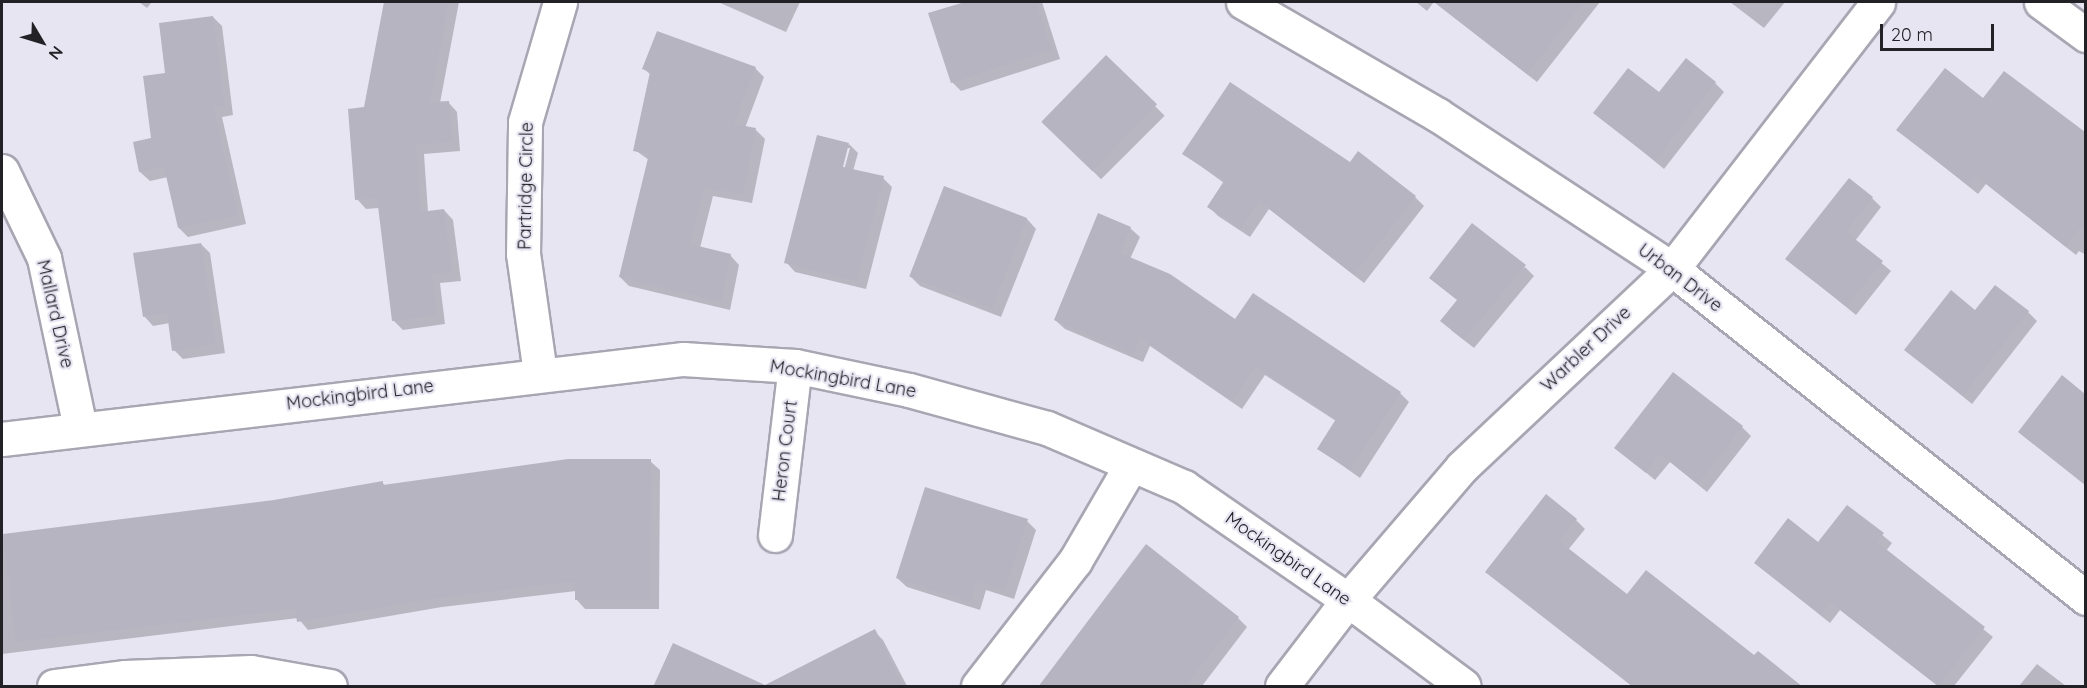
<!DOCTYPE html>
<html>
<head>
<meta charset="utf-8">
<style>
  body { margin:0 }
  #map { position:relative; width:2087px; height:688px; overflow:hidden; background:#e7e5f2; font-family:Quicksand,sans-serif }
  div>[style] { position:absolute }
  .shadow>* { inset:0; background:#0003; transform-origin:0 0 }
  .building>* { inset:0; background:#b6b4c1; transform-origin:0 0 }
  .roads { filter:drop-shadow(2px 0 #a7a6b2) drop-shadow(-2px 0 #a7a6b2) drop-shadow(0 2px #a7a6b2) drop-shadow(0 -2px #a7a6b2) }
  .minor>* { height:33px; margin:-16.5px; padding:0 16.5px; transform-origin:16.5px; border-radius:16.5px; background:#fff }
  span { translate:-50% -50%; white-space:nowrap; text-align:center; line-height:1.15; -webkit-text-stroke:4.5px #e7e5f2; paint-order:stroke }
  .street-label { font-size:18px; color:#222126 }
  .frame { position:absolute; inset:0; border:3px solid #222126; pointer-events:none }
  .north { position:absolute; left:12px; top:12px; width:60px; height:60px; -webkit-text-stroke:4px #e7e5f2; paint-order:stroke; rotate:128deg; font-size:16px; font-weight:700; line-height:24px; text-align:center; color:#222126 }
  .north::after { content:''; display:block; margin:auto; width:21px; height:27px; background:#222126; clip-path:polygon(50% 0,100% 100%,50% 72%,0 100%) }
  .scale { position:absolute; left:1880px; top:24px; width:114px; height:27px; box-sizing:border-box; border:3px solid #222126; border-top:0; padding-left:8px; font-size:18px; line-height:21px; white-space:nowrap; color:#222126; -webkit-text-stroke:4px #e7e5f2; paint-order:stroke }
</style>
</head>
<body>
<div id="map">
  <div class="shadow">
    <i style="clip-path:polygon(139px 2px,152px 2px,147px 8px)"></i>
    <i style="clip-path:polygon(385px 2px,459px 2px,440px 103px,448px 102px,457px 112px,460px 151px,424px 154px,428px 212px,444px 210px,453px 220px,461px 281px,440px 283px,445px 324px,403px 330px,393px 320px,379px 208px,366px 209px,357px 199px,365px 109px)"></i>
    <i style="clip-path:polygon(718px 2px,800px 2px,786px 32px)"></i>
    <i style="clip-path:polygon(970px 2px,1042px 2px,1060px 59px,961px 91px,952px 82px,930px 14px)"></i>
    <i style="clip-path:polygon(1416px 2px,1600px 2px,1537px 82px,1434px 2px,1427px 11px)"></i>
    <i style="clip-path:polygon(1730px 2px,1785px 2px,1764px 28px)"></i>
    <i style="clip-path:polygon(213px 17px,222px 26px,233px 115px,222px 117px,246px 224px,188px 237px,179px 228px,168px 177px,150px 181px,140px 172px,153px 139px,167px 75px)"></i>
    <i style="left:1106px;top:57px;width:83px;height:90px;rotate:45deg"></i>
    <i style="clip-path:polygon(755px 68px,764px 77px,745px 128px,756px 130px,765px 139px,752px 203px,713px 196px,700px 248px,730px 255px,739px 265px,730px 310px,629px 286px,620px 277px,649px 160px,635px 150px,651px 75px,644px 69px)"></i>
    <i style="clip-path:polygon(2005px 73px,2086px 135px,2086px 255px,2079px 251px,2076px 255px,1986px 184px,1978px 194px,1898px 130px,1984px 100px)"></i>
    <i style="clip-path:polygon(1715px 83px,1724px 92px,1664px 169px,1595px 112px)"></i>
    <i style="clip-path:polygon(evenodd,849px 144px,858px 153px,853px 171px,883px 178px,892px 187px,866px 289px,795px 272px,786px 262px,849px 144px,846px 148px,850px 148px,843px 174px,840px 174px,846px 148px)"></i>
    <i style="clip-path:polygon(1184px 154px,1415px 197px,1424px 206px,1364px 283px,1269px 209px,1250px 237px,1218px 216px,1209px 207px,1224px 183px)"></i>
    <i style="clip-path:polygon(945px 188px,1027px 219px,1036px 229px,1001px 317px,920px 286px,911px 277px)"></i>
    <i style="clip-path:polygon(1872px 198px,1881px 207px,1855px 241px,1891px 271px,1856px 315px,1787px 259px)"></i>
    <i style="clip-path:polygon(1130px 228px,1140px 237px,1130px 259px,1236px 321px,1400px 393px,1409px 402px,1360px 478px,1319px 449px,1336px 421px,1265px 375px,1242px 409px,1150px 346px,1143px 362px,1065px 329px,1055px 320px)"></i>
    <i style="clip-path:polygon(201px 244px,210px 253px,225px 353px,183px 359px,174px 350px,170px 323px,153px 326px,144px 316px)"></i>
    <i style="clip-path:polygon(1525px 267px,1534px 276px,1474px 348px,1451px 330px)"></i>
    <i style="clip-path:polygon(1976px 312px,2028px 312px,2037px 321px,1972px 404px,1906px 350px)"></i>
    <i style="clip-path:polygon(2062px 377px,2086px 396px,2086px 485px,2020px 432px)"></i>
    <i style="clip-path:polygon(1742px 427px,1751px 436px,1707px 492px,1670px 462px,1655px 480px,1616px 448px)"></i>
    <i style="clip-path:polygon(650px 461px,660px 470px,659px 609px,585px 609px,576px 599px,576px 591px,442px 607px,308px 630px,298px 618px,2px 654px,2px 537px,274px 501px,382px 482px,386px 487px)"></i>
    <i style="clip-path:polygon(1848px 507px,1892px 543px,1886px 551px,1993px 637px,1954px 686px,1938px 686px,1840px 610px,1830px 623px,1765px 571px,1819px 544px)"></i>
    <i style="clip-path:polygon(1576px 520px,1585px 529px,1568px 550px,1627px 596px,1755px 657px,1801px 686px,1633px 686px,1487px 572px)"></i>
    <i style="clip-path:polygon(1027px 521px,1036px 530px,1014px 599px,986px 590px,980px 610px,907px 587px,897px 578px)"></i>
    <i style="clip-path:polygon(1238px 618px,1247px 627px,1202px 686px,1039px 686px)"></i>
    <i style="clip-path:polygon(874px 631px,883px 640px,907px 686px,798px 686px)"></i>
    <i style="clip-path:polygon(2037px 664px,2066px 686px,2019px 686px)"></i>
  </div>
  <div class="building">
    <i style="clip-path:polygon(384px 2px,449px 2px,430px 102px,449px 101px,452px 142px,416px 145px,420px 212px,444px 209px,452px 272px,432px 274px,437px 315px,392px 321px,377px 198px,355px 200px,348px 109px,364px 107px)"></i>
    <i style="clip-path:polygon(965px 2px,1036px 2px,1052px 50px,951px 83px,928px 13px)"></i>
    <i style="clip-path:polygon(1434px 2px,1584px 2px,1527px 74px)"></i>
    <i style="clip-path:polygon(213px 16px,225px 106px,214px 108px,238px 215px,178px 228px,164px 167px,139px 172px,133px 142px,151px 138px,143px 76px,165px 73px,159px 23px)"></i>
    <i style="clip-path:polygon(657px 31px,756px 67px,734px 124px,756px 128px,743px 195px,704px 187px,690px 244px,731px 254px,721px 302px,619px 277px,649px 154px,633px 151px,650px 72px,642px 69px)"></i>
    <i style="left:1106px;top:55px;width:71px;height:93px;rotate:44deg"></i>
    <i style="clip-path:polygon(1686px 58px,1716px 82px,1655px 161px,1593px 113px,1628px 68px,1659px 92px)"></i>
    <i style="clip-path:polygon(1945px 68px,1983px 98px,2004px 71px,2085px 132px,2085px 222px,2066px 247px,1976px 176px,1969px 186px,1896px 130px)"></i>
    <i style="clip-path:polygon(1230px 82px,1350px 162px,1358px 151px,1416px 196px,1354px 275px,1259px 201px,1241px 229px,1207px 207px,1224px 181px,1182px 154px)"></i>
    <i style="clip-path:polygon(817px 135px,849px 143px,843px 167px,884px 176px,857px 281px,784px 263px)"></i>
    <i style="clip-path:polygon(1849px 178px,1873px 197px,1846px 232px,1883px 261px,1847px 307px,1785px 259px)"></i>
    <i style="left:944px;top:186px;width:89px;height:97px;rotate:21deg"></i>
    <i style="clip-path:polygon(1098px 213px,1131px 227px,1120px 253px,1170px 274px,1235px 319px,1253px 293px,1401px 392px,1350px 470px,1317px 449px,1336px 419px,1256px 367px,1232px 401px,1140px 338px,1134px 354px,1054px 320px)"></i>
    <i style="clip-path:polygon(1472px 223px,1526px 265px,1464px 340px,1440px 321px,1457px 300px,1429px 278px)"></i>
    <i style="clip-path:polygon(201px 243px,216px 344px,172px 351px,167px 313px,143px 317px,133px 253px)"></i>
    <i style="clip-path:polygon(1995px 285px,2029px 311px,1963px 396px,1904px 350px,1951px 290px,1975px 310px)"></i>
    <i style="clip-path:polygon(1673px 372px,1743px 426px,1698px 484px,1660px 454px,1646px 473px,1614px 448px)"></i>
    <i style="clip-path:polygon(2062px 375px,2085px 394px,2085px 485px,2018px 432px)"></i>
    <i style="clip-path:polygon(568px 459px,651px 459px,650px 600px,575px 600px,575px 581px,432px 599px,297px 622px,295px 609px,16px 642px,3px 534px,274px 500px,383px 481px,383px 485px)"></i>
    <i style="clip-path:polygon(925px 487px,1028px 519px,1005px 590px,977px 582px,971px 602px,896px 578px)"></i>
    <i style="clip-path:polygon(1546px 494px,1577px 519px,1559px 541px,1627px 594px,1646px 570px,1754px 655px,1758px 651px,1803px 687px,1633px 687px,1485px 572px)"></i>
    <i style="clip-path:polygon(1847px 505px,1884px 533px,1877px 542px,1985px 627px,1938px 686px,1830px 602px,1821px 615px,1754px 563px,1788px 518px,1818px 542px)"></i>
    <i style="clip-path:polygon(1146px 544px,1239px 617px,1185px 687px,1038px 687px)"></i>
    <i style="clip-path:polygon(875px 629px,904px 687px,653px 687px,673px 643px,765px 685px)"></i>
  </div>
  <div class="roads">
    <div class="minor">
      <i style="left:1243px;top:2px;width:225px;rotate:30.1deg"></i>
      <i style="left:1438px;top:115px;width:280px;rotate:33.3deg"></i>
      <i style="left:1672px;top:269px;width:529px;rotate:38.47deg"></i>
      <i style="left:2041px;top:2px;width:56px;rotate:36.3deg"></i>
      <i style="left:2px;top:171px;width:97px;rotate:64.2deg"></i>
      <i style="left:44px;top:258px;width:174px;rotate:78deg"></i>
      <i style="left:540px;top:373px;width:120px;rotate:-98.1deg"></i>
      <i style="left:523px;top:254px;width:132px;rotate:-89.1deg"></i>
      <i style="left:525px;top:122px;width:125px;rotate:-73.7deg"></i>
      <i style="left:2px;top:439px;width:686px;rotate:-6.7deg"></i>
      <i style="left:683px;top:359px;width:112px;rotate:3.6deg"></i>
      <i style="left:795px;top:366px;width:116px;rotate:11.9deg"></i>
      <i style="left:909px;top:390px;width:143px;rotate:15.4deg"></i>
      <i style="left:1047px;top:428px;width:149px;rotate:23.3deg"></i>
      <i style="left:1184px;top:487px;width:199px;rotate:34.6deg"></i>
      <i style="left:1348px;top:600px;width:144px;rotate:36.6deg"></i>
      <i style="left:775px;top:535px;width:170px;rotate:-83.3deg"></i>
      <i style="left:54px;top:686px;width:72px;rotate:-7.2deg"></i>
      <i style="left:125px;top:677px;width:126px;rotate:-2.3deg"></i>
      <i style="left:251px;top:672px;width:80px;rotate:10deg"></i>
      <i style="left:978px;top:686px;width:158px;rotate:-52.2deg"></i>
      <i style="left:1075px;top:561px;width:111px;rotate:-59.7deg"></i>
      <i style="left:1282px;top:686px;width:108px;rotate:-52.5deg"></i>
      <i style="left:1348px;top:600px;width:175px;rotate:-49.4deg"></i>
      <i style="left:1462px;top:467px;width:289px;rotate:-43.3deg"></i>
      <i style="left:1672px;top:269px;width:337px;rotate:-52.3deg"></i>
    </div>
  </div>
  <div class="street-label">
    <span style="left:526px;top:186px;rotate:-89deg">Partridge Circle</span>
    <span style="left:1680px;top:278px;rotate:37deg">Urban Drive</span>
    <span style="left:55px;top:314px;rotate:77deg">Mallard Drive</span>
    <span style="left:1586px;top:349px;rotate:-43deg">Warbler Drive</span>
    <span style="left:843px;top:379px;rotate:10deg">Mockingbird Lane</span>
    <span style="left:360px;top:395px;rotate:-7deg">Mockingbird Lane</span>
    <span style="left:785px;top:451px;rotate:-83deg">Heron Court</span>
    <span style="left:1288px;top:559px;rotate:35deg">Mockingbird Lane</span>
  </div>
  <div class="frame"></div>
  <div class="north">N</div>
  <div class="scale">20 m</div>
</div>
</body>
</html>
